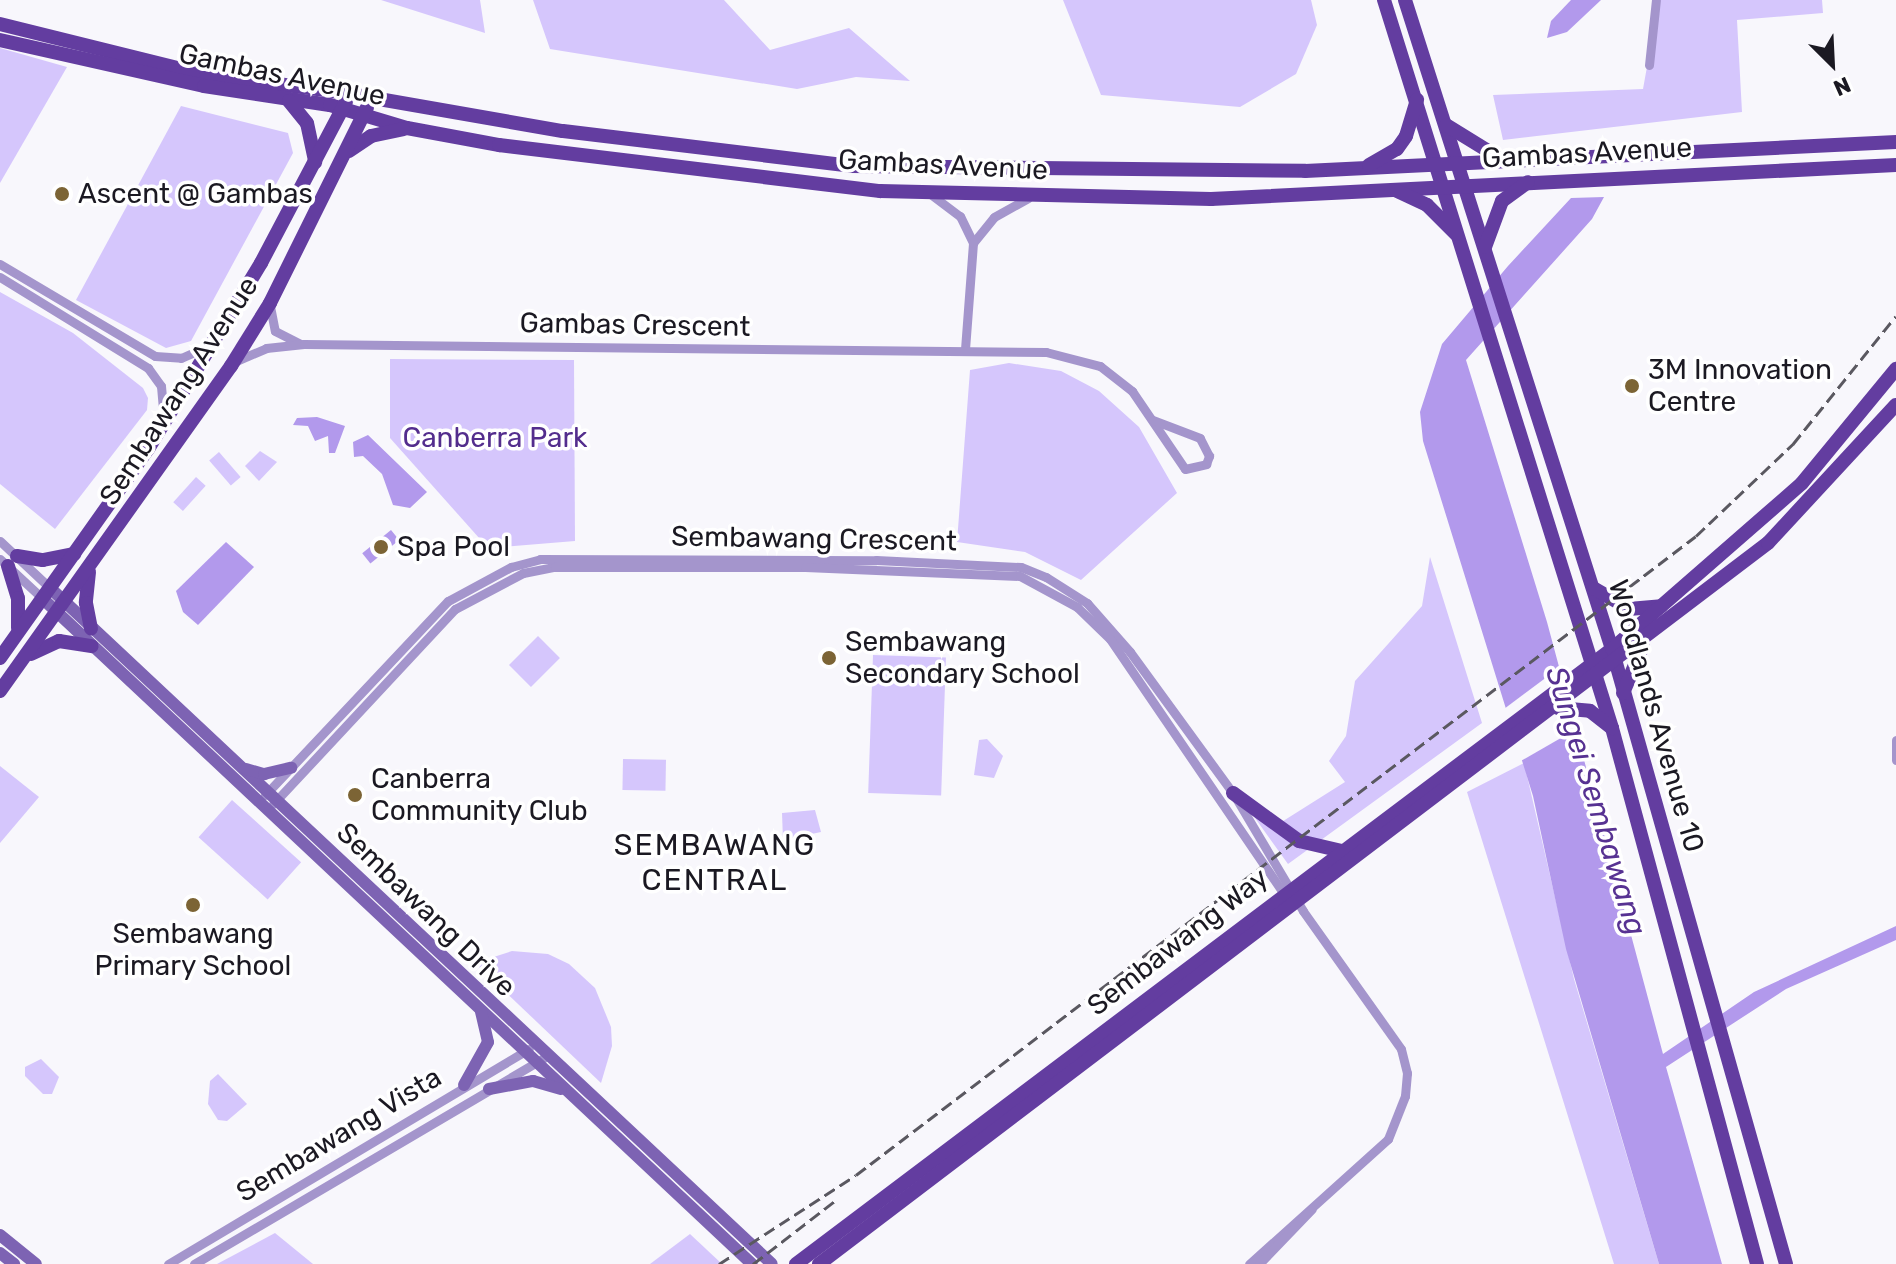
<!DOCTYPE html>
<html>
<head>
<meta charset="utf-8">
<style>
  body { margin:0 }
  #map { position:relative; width:1896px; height:1264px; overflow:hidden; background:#f8f7fc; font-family:Rubik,sans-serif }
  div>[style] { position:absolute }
  .green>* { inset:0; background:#d5c6fc; transform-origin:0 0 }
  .water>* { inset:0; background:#b299ec; transform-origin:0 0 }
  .pier>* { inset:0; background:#f8f7fc }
  .minor>* { height:9px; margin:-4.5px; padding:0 4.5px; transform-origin:4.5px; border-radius:4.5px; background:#a495cc }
  .secondary>* { height:12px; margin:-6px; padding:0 6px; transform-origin:6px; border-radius:6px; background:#7d63b3 }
  .primary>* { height:14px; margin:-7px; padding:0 7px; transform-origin:7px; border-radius:7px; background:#633da0 }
  .rail>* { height:3px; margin-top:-1.5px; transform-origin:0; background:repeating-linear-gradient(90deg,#5a5860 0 12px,transparent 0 18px) }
  .dots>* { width:22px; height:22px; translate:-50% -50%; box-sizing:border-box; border:4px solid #fff; border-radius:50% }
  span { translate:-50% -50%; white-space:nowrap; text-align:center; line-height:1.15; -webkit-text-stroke:7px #fff; paint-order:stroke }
  .street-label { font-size:28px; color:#1b1922 }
  .poi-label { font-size:28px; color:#1b1922 }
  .left { translate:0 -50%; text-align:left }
  .park-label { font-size:28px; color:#532d8d }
  .water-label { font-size:30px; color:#573292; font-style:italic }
  .neighbourhood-label { font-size:30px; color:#1b1922; letter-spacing:2px }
  .north { position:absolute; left:1792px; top:24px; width:80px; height:80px; -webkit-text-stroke:6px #fff; paint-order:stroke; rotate:156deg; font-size:22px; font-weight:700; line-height:32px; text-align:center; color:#1b1922 }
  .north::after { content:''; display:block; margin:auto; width:28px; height:36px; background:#1b1922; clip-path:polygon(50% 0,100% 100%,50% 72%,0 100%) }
</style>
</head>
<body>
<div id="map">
  <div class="green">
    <i style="clip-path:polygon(381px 0,480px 0,485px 33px)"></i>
    <i style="clip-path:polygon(533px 0,724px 0,770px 50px,849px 28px,910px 81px,856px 77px,797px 89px,550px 49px)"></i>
    <i style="clip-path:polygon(1063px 0,1311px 0,1317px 25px,1296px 74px,1240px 107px,1101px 95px)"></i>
    <i style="clip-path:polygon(1659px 0,1822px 0,1823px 13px,1737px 20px,1742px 112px,1503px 140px,1493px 95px,1643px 89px)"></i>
    <i style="clip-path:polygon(0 48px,67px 67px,0 183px)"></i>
    <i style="clip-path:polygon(181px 106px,288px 133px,293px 153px,191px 341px,166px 348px,76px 300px)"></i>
    <i style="clip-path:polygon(0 292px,73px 333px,143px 388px,148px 398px,147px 410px,55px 529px,0 484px)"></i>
    <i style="clip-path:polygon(390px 359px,574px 360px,575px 541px,488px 548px,390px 438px)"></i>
    <i style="clip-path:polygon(1009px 363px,1061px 371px,1099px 391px,1139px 427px,1177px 493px,1081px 580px,1025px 552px,957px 542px,970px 370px)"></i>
    <i style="clip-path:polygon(260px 451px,277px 462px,259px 481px,245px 466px)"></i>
    <i style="left:219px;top:452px;width:33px;height:13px;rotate:49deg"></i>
    <i style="left:196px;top:477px;width:13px;height:34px;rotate:42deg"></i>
    <i style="clip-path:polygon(1430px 557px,1482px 723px,1288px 864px,1250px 811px,1280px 823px,1345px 782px,1329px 761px,1346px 736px,1355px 681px,1422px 606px)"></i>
    <i style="left:538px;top:636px;width:31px;height:41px;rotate:45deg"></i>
    <i style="left:873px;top:655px;width:73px;height:138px;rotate:2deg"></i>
    <i style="clip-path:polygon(987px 739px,1003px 756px,994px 778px,974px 775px,979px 740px)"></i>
    <i style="left:623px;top:759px;width:43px;height:31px;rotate:1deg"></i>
    <i style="clip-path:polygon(1524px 763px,1574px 979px,1659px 1264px,1614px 1264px,1467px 792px)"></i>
    <i style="clip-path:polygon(0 766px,39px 797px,0 843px)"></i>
    <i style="left:232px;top:800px;width:93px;height:50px;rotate:42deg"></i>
    <i style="clip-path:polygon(815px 810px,821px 832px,783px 840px,782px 813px)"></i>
    <i style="clip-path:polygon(512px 951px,548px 954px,569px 964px,595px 988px,611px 1027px,612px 1046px,601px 1083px,475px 963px)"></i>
    <i style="clip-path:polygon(41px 1059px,59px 1077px,52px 1094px,43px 1094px,25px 1076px,25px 1067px)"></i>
    <i style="clip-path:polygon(218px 1074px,247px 1104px,227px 1121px,218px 1120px,208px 1104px,210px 1081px)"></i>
    <i style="clip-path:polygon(275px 1233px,313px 1264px,217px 1264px)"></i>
    <i style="clip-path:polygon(690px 1234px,722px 1264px,650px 1264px)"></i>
  </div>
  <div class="water">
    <i style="clip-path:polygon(1571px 0,1601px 0,1567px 32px,1547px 38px,1551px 21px)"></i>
    <i style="clip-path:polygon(1604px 197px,1592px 219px,1466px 360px,1547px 622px,1663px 1054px,1754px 992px,1896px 926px,1896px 940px,1786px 989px,1666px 1067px,1722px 1264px,1659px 1264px,1566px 949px,1533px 796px,1423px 441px,1420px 412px,1442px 344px,1508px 266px,1571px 198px)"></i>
    <i style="clip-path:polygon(317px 417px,345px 426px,335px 453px,329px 453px,328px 436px,315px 441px,308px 426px,293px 425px,297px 418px)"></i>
    <i style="clip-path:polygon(368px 435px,427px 492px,410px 508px,393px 505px,382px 474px,363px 456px,354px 457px,353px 442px)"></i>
    <i style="left:391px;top:530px;width:13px;height:37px;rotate:51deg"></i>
    <i style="clip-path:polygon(226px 542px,254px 567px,198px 625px,183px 612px,176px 591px)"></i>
  </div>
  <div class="pier">
    <i style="clip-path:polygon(1563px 665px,1580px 727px,1519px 762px,1504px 709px)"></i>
  </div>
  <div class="minor">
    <i style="left:1649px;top:65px;width:65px;rotate:-83.9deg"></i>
    <i style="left:929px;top:193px;width:39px;rotate:37deg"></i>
    <i style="left:960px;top:216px;width:30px;rotate:64deg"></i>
    <i style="left:973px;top:243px;width:107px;rotate:94.3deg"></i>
    <i style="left:973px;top:243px;width:33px;rotate:-51deg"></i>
    <i style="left:994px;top:217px;width:39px;rotate:-29deg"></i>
    <i style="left:0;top:264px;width:180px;rotate:30.7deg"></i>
    <i style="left:155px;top:356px;width:26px;rotate:4deg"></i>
    <i style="left:181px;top:358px;width:30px;rotate:-24deg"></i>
    <i style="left:0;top:277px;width:174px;rotate:31.6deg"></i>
    <i style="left:148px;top:368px;width:22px;rotate:54deg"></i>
    <i style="left:161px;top:386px;width:34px;rotate:85deg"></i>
    <i style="left:270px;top:306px;width:25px;rotate:79deg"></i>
    <i style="left:275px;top:331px;width:27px;rotate:27deg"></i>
    <i style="left:236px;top:361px;width:33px;rotate:-23deg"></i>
    <i style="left:266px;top:348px;width:38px;rotate:-6deg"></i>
    <i style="left:304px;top:344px;width:742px;rotate:0.62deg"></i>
    <i style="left:1046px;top:352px;width:56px;rotate:14.5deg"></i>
    <i style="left:1100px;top:366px;width:41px;rotate:38deg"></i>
    <i style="left:1132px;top:391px;width:94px;rotate:55.8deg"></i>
    <i style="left:1185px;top:469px;width:22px;rotate:-13deg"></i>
    <i style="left:1206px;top:464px;width:9px;rotate:-69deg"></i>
    <i style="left:1209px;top:456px;width:20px;rotate:-117deg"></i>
    <i style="left:1200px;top:438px;width:50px;rotate:-159deg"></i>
    <i style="left:0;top:541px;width:67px;rotate:43.2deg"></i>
    <i style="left:0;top:559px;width:57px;rotate:42.9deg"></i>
    <i style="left:1896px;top:740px;width:20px;rotate:90deg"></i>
    <i style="left:265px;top:795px;width:267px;rotate:-46.7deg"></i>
    <i style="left:448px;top:601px;width:72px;rotate:-28.4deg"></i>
    <i style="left:511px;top:567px;width:30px;rotate:-15deg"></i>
    <i style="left:540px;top:559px;width:336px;rotate:0.2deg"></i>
    <i style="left:876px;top:560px;width:145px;rotate:2.8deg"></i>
    <i style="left:1021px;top:567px;width:27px;rotate:22deg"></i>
    <i style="left:1046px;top:577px;width:49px;rotate:32.4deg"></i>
    <i style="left:1087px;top:603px;width:65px;rotate:48.7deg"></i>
    <i style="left:1130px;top:652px;width:175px;rotate:53.9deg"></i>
    <i style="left:1233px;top:793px;width:137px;rotate:59.3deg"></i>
    <i style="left:1303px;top:911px;width:169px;rotate:54.6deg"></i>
    <i style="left:1401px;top:1049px;width:25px;rotate:76deg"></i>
    <i style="left:1407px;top:1073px;width:23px;rotate:95deg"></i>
    <i style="left:1405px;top:1096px;width:46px;rotate:111.6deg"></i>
    <i style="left:1388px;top:1139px;width:187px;rotate:138deg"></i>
    <i style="left:273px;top:804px;width:267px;rotate:-47deg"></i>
    <i style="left:455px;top:609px;width:77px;rotate:-27.9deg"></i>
    <i style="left:523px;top:573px;width:33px;rotate:-11deg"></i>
    <i style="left:555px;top:567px;width:250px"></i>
    <i style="left:805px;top:567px;width:215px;rotate:2.4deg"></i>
    <i style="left:1020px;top:576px;width:65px;rotate:28.5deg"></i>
    <i style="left:1077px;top:607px;width:46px;rotate:44.1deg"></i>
    <i style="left:1110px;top:639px;width:316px;rotate:55.7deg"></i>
    <i style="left:168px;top:1264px;width:420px;rotate:-30.8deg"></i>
    <i style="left:194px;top:1264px;width:408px;rotate:-30.5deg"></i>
    <i style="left:1259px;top:1264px;width:76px;rotate:-46.1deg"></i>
  </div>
  <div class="secondary">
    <i style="left:49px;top:587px;width:990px;rotate:43.12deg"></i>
    <i style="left:42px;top:598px;width:973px;rotate:43.17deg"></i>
    <i style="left:246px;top:769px;width:19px;rotate:16deg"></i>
    <i style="left:264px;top:774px;width:28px;rotate:-13deg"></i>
    <i style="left:464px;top:1085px;width:49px;rotate:-60.8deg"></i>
    <i style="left:488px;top:1042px;width:31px;rotate:-103deg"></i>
    <i style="left:489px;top:1089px;width:45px;rotate:-10.3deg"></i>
    <i style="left:533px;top:1081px;width:29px;rotate:16deg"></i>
    <i style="left:0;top:1235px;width:46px;rotate:38.9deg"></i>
    <i style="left:0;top:1253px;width:18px;rotate:38deg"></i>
  </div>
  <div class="primary">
    <i style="left:1384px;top:0;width:763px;rotate:72.61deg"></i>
    <i style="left:1612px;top:728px;width:555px;rotate:74.86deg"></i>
    <i style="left:1405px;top:0;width:681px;rotate:72.31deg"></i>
    <i style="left:1612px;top:649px;width:639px;rotate:74.2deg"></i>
    <i style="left:0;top:24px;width:212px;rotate:13.9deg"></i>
    <i style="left:206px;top:75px;width:128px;rotate:7.2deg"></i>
    <i style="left:333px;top:91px;width:233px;rotate:9.9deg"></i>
    <i style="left:563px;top:131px;width:290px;rotate:6.9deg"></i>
    <i style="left:851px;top:166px;width:454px;rotate:0.6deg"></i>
    <i style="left:1305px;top:171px;width:592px;rotate:-2.81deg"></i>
    <i style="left:0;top:40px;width:209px;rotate:12.7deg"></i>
    <i style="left:204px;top:86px;width:127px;rotate:8.6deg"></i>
    <i style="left:330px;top:105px;width:80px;rotate:16.6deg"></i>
    <i style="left:407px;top:128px;width:94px;rotate:10.5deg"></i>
    <i style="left:499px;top:145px;width:384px;rotate:6.9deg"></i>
    <i style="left:880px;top:191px;width:331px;rotate:1.4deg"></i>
    <i style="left:1211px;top:199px;width:686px;rotate:-2.84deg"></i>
    <i style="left:289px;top:101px;width:28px;rotate:51deg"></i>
    <i style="left:307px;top:123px;width:40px;rotate:78deg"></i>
    <i style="left:1446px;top:125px;width:67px;rotate:31.6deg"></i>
    <i style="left:349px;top:151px;width:27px;rotate:-34deg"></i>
    <i style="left:371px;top:136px;width:33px;rotate:-12deg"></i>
    <i style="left:1369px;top:165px;width:32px;rotate:-30deg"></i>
    <i style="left:1397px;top:149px;width:16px;rotate:-55deg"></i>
    <i style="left:1406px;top:136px;width:38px;rotate:-73deg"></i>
    <i style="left:1397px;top:191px;width:33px;rotate:25deg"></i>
    <i style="left:1427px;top:205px;width:41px;rotate:45deg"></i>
    <i style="left:1485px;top:247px;width:49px;rotate:-69.7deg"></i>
    <i style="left:1502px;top:201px;width:32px;rotate:-36deg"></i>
    <i style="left:17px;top:556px;width:26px;rotate:9deg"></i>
    <i style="left:43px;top:560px;width:32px;rotate:-11deg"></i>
    <i style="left:8px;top:566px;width:34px;rotate:73deg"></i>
    <i style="left:18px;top:598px;width:30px;rotate:90deg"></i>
    <i style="left:89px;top:572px;width:31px;rotate:96deg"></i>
    <i style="left:86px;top:603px;width:26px;rotate:79deg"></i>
    <i style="left:1595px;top:589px;width:39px;rotate:30deg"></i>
    <i style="left:1629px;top:609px;width:32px;rotate:-5deg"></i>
    <i style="left:31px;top:654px;width:31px;rotate:-25deg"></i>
    <i style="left:59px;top:641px;width:33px;rotate:9deg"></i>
    <i style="left:0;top:658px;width:256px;rotate:-54.7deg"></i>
    <i style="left:148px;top:449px;width:218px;rotate:-58.7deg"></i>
    <i style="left:261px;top:263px;width:182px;rotate:-62.2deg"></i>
    <i style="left:0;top:691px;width:399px;rotate:-54.6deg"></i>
    <i style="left:231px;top:366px;width:74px;rotate:-58.2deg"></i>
    <i style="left:270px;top:303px;width:218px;rotate:-63.6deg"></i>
    <i style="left:1623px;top:693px;width:51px;rotate:-66.9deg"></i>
    <i style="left:1558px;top:708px;width:32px;rotate:5deg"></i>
    <i style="left:1590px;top:711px;width:28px;rotate:38deg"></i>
    <i style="left:1233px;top:793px;width:82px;rotate:36deg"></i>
    <i style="left:1299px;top:841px;width:44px;rotate:13.1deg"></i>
    <i style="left:796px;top:1264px;width:1022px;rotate:-37deg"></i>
    <i style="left:1612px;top:649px;width:252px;rotate:-41.1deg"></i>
    <i style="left:1802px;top:483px;width:148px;rotate:-50.5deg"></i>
    <i style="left:819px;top:1264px;width:1192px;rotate:-37.23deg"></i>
    <i style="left:1768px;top:543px;width:188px;rotate:-47.2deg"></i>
  </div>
  <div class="rail">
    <i style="left:719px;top:1264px;width:163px;rotate:-33deg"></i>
    <i style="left:856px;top:1175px;width:1055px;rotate:-37.26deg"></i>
    <i style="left:1696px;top:536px;width:134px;rotate:-43.5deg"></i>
    <i style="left:1793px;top:444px;width:164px;rotate:-51.2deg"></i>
    <i style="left:753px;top:1264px;width:105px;rotate:-37.6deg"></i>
  </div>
  <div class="dots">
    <i style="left:62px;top:194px;background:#7c6435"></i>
    <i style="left:1632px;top:386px;background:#7c6435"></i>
    <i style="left:381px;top:547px;background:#7c6435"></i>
    <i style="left:829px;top:658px;background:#7c6435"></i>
    <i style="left:355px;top:795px;background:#7c6435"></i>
    <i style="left:193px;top:905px;background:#7c6435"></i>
  </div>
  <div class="street-label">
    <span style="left:282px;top:75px;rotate:12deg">Gambas Avenue</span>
    <span style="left:1587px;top:153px;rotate:-3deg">Gambas Avenue</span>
    <span style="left:943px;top:165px;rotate:3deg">Gambas Avenue</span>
    <span style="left:635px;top:325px;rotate:1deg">Gambas Crescent</span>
    <span style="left:179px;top:391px;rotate:-57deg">Sembawang Avenue</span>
    <span style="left:814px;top:539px;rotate:1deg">Sembawang Crescent</span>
    <span style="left:1656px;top:716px;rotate:74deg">Woodlands Avenue 10</span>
    <span style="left:426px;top:910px;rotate:44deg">Sembawang Drive</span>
    <span style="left:1178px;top:942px;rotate:-38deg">Sembawang Way</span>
    <span style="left:339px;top:1135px;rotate:-31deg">Sembawang Vista</span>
  </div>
  <div class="poi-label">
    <span class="left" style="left:78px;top:194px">Ascent @ Gambas</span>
    <span class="left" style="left:1648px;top:386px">3M Innovation<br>Centre</span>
    <span class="left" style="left:397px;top:547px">Spa Pool</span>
    <span class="left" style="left:845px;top:658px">Sembawang<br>Secondary School</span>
    <span class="left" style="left:371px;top:795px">Canberra<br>Community Club</span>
    <span style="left:193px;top:950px">Sembawang<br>Primary School</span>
  </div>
  <div class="park-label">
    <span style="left:495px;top:438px">Canberra Park</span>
  </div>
  <div class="water-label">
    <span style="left:1596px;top:801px;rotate:73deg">Sungei Sembawang</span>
  </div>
  <div class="neighbourhood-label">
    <span style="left:715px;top:862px">SEMBAWANG<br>CENTRAL</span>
  </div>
  <div class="north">N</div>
</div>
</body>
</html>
